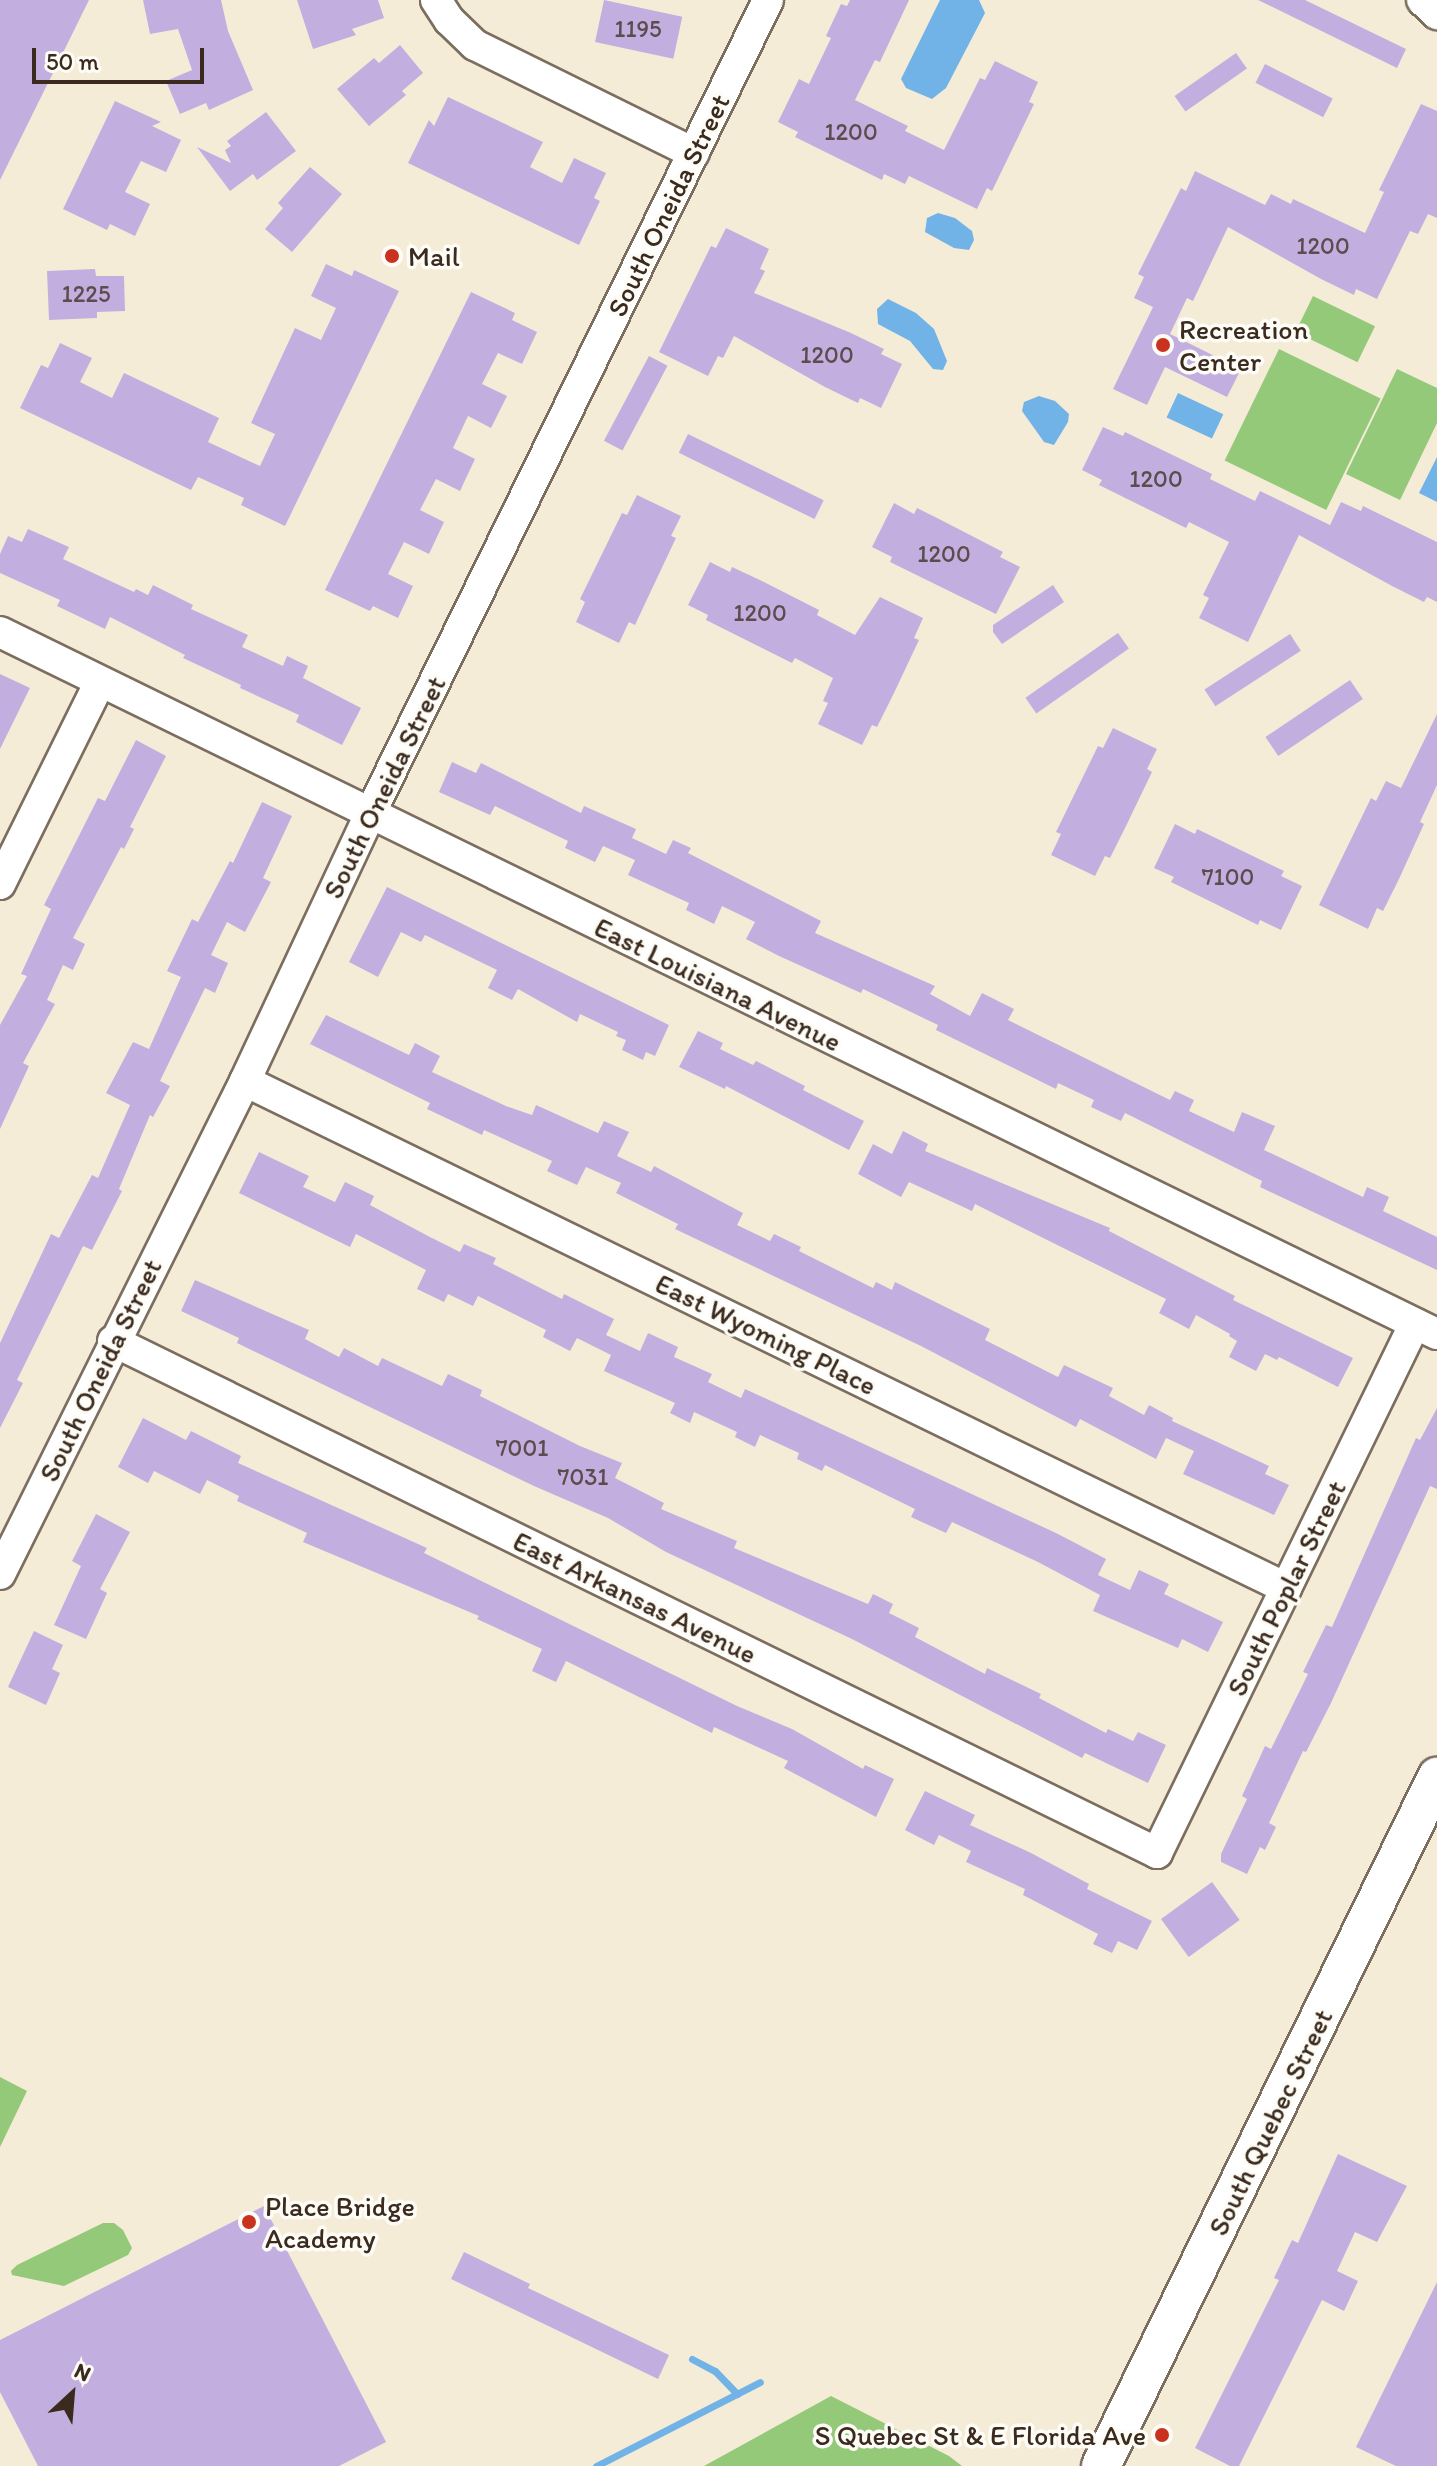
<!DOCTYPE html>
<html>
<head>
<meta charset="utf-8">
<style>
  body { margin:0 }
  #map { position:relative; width:1437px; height:2466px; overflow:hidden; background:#f5ecd8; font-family:Itim,sans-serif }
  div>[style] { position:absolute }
  .green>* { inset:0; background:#95c97a; transform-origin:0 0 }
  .water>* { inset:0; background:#71b3e6; transform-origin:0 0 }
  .stream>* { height:7px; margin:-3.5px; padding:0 3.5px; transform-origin:3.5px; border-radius:3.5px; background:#71b3e6 }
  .building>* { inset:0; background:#c2afdf; transform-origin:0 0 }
  .roads { filter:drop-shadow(2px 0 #7c6e5f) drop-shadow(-2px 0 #7c6e5f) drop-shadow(0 2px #7c6e5f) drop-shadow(0 -2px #7c6e5f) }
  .minor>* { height:30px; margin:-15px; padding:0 15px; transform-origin:15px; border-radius:15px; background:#fff }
  .major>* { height:38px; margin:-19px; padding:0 19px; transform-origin:19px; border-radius:19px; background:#fff }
  .dots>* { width:22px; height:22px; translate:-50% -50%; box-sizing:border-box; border:4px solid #fdfcf7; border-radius:50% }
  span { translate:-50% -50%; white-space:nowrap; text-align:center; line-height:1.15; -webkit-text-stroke:7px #fdfcf7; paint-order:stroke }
  .number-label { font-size:24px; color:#5d4b4e }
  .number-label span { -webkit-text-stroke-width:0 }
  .street-label { font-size:28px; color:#3b2a1e }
  .poi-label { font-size:28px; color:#3b2a1e }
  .left { translate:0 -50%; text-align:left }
  .right { translate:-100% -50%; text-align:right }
  .north { position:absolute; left:32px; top:2354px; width:80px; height:80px; -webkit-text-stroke:6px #fdfcf7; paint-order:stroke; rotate:26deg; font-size:22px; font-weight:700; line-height:32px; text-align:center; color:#3b2a1e }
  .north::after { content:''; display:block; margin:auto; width:28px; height:36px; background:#3b2a1e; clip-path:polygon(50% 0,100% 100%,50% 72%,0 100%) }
  .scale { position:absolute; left:32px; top:48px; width:172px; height:36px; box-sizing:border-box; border:4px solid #3b2a1e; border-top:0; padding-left:10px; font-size:24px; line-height:28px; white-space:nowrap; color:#3b2a1e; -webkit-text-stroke:6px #fdfcf7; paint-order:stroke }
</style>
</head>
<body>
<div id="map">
  <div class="green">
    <i style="left:1313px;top:296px;width:69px;height:40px;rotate:26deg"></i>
    <i style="left:1279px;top:349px;width:113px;height:124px;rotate:26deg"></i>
    <i style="clip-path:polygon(1397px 369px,1437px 388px,1437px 423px,1400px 500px,1346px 474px)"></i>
    <i style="clip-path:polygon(0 2077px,27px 2091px,0 2147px)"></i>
    <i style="clip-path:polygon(103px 2223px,114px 2223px,123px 2230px,132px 2248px,128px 2255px,64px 2286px,12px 2275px,11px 2271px,17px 2265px)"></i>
    <i style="clip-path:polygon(831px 2396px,949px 2456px,962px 2466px,704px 2466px)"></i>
  </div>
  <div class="water">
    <i style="clip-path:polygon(940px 0,979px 0,985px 13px,946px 88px,932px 99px,906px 88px,901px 79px)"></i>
    <i style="clip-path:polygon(938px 213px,955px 218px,972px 231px,974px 240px,969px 250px,954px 248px,925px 232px,927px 218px)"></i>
    <i style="clip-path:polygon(888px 299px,916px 313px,934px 329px,947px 361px,943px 370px,933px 369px,910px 341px,878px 324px,877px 309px)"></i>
    <i style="left:1178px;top:393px;width:50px;height:27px;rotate:25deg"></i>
    <i style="clip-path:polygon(1039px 396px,1055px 401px,1069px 414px,1068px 422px,1054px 445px,1044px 442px,1022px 411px,1024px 402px)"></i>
    <i style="clip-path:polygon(1437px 457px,1437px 502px,1419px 493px)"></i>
  </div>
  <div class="stream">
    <i style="left:692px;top:2359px;width:26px;rotate:28deg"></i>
    <i style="left:715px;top:2371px;width:32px;rotate:46deg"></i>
    <i style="left:596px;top:2466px;width:184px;rotate:-27.1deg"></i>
  </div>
  <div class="building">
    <i style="clip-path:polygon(0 0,89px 0,0 180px)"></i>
    <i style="clip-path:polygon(143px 0,221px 0,228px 31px,253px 90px,209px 110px,206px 103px,180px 114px,166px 81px,192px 70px,178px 29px,150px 34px)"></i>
    <i style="clip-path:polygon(297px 0,378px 0,384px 18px,352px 29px,356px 35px,313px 49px)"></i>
    <i style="left:604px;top:0;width:80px;height:43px;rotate:12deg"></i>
    <i style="clip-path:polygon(850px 0,909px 0,880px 62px,875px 60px,855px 100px,908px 126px,905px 131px,944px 150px,980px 78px,985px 80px,995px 61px,1038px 82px,1029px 102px,1034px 104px,1008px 158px,992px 191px,987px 188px,977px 209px,909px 176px,905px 184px,884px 174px,882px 180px,795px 137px,798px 132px,778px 122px,799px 79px,809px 84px,831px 38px,826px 36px,841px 4px,847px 6px)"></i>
    <i style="clip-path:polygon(1258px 0,1305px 0,1406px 49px,1397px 68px)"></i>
    <i style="clip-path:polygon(400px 45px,423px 73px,402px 91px,406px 95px,369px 126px,337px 89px,374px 58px,379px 63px)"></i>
    <i style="left:1236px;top:53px;width:19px;height:75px;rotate:55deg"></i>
    <i style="left:1265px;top:64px;width:76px;height:21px;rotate:27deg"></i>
    <i style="clip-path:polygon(448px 97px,543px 142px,530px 167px,562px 183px,574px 158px,606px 173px,594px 198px,600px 201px,579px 245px,408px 163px,429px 120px,434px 126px)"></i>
    <i style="clip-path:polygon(115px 101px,161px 122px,152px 126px,181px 140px,166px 172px,141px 161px,125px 192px,150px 204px,135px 236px,110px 224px,107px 230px,63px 209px)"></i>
    <i style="clip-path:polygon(1421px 104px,1437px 111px,1437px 218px,1428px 214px,1418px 234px,1410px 231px,1377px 299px,1356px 289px,1354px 295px,1321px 279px,1228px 227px,1193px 301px,1187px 298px,1170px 334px,1241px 369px,1227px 397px,1165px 367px,1147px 405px,1113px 389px,1153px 307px,1134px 298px,1144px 277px,1138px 274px,1181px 188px,1186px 191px,1195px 171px,1265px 205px,1271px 194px,1291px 204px,1293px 199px,1365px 233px,1384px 192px,1379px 190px)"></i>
    <i style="clip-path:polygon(266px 112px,296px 151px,257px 180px,253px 174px,230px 191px,197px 147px,231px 163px,225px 150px,231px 146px,227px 141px)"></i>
    <i style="clip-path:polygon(310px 167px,342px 194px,292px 252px,265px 229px,283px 208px,278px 203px)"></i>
    <i style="clip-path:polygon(726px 228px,769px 249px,760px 269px,765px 271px,754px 293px,851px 333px,884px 349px,881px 354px,902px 364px,881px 408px,860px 398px,858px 403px,825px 387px,734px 336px,723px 358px,718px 356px,708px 376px,659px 352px,711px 246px,716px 248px)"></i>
    <i style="clip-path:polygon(326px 264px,352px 276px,354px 270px,399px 291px,285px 526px,241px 505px,244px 498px,198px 477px,191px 490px,20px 408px,41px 365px,48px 368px,60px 343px,92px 358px,80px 382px,112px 398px,124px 373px,219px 418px,208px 442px,260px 466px,275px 434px,251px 423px,295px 328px,321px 340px,336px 308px,311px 296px)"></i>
    <i style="clip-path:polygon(95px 269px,96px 276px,124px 276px,125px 311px,97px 312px,97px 318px,49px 320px,47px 271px)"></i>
    <i style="clip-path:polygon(471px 292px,515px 313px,512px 320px,537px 332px,522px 364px,498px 353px,482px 384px,507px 396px,491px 428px,468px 416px,453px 448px,475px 459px,460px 491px,436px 479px,420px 510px,444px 522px,429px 554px,404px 542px,388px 574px,413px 586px,398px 618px,373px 606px,370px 611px,325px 590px)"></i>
    <i style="left:649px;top:356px;width:21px;height:96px;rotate:28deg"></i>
    <i style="clip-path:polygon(1103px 427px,1123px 436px,1125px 432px,1212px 474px,1210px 479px,1255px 501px,1260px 491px,1330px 525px,1341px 502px,1361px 511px,1363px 506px,1437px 542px,1437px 602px,1427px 597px,1424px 602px,1392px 586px,1299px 535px,1248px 642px,1199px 618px,1209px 598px,1203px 595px,1229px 542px,1189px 522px,1186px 528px,1099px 485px,1102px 480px,1082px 470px)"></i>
    <i style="left:688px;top:434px;width:151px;height:21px;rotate:26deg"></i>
    <i style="clip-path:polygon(637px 495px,681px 516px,671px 536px,676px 538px,650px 593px,635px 625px,629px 622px,619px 643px,576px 622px,585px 602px,580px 599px,622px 513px,627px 515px)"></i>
    <i style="clip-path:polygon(894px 503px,914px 514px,917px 508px,939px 519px,1003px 552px,1000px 557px,1020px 567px,996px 614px,890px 562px,892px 557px,872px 547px)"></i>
    <i style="clip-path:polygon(28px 529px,69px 547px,63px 559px,134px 592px,136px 589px,148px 595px,153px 585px,193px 605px,191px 609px,248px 635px,242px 647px,283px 666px,287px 656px,308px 666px,303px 678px,361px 708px,342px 745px,296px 722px,299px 715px,240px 688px,241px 685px,183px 658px,185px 655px,110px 617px,105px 629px,57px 606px,60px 600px,0 573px,0 554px,8px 536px,22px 542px)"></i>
    <i style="clip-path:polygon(710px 562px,730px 572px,732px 567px,762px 581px,819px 610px,817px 615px,855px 635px,880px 597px,923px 618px,914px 638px,919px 640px,893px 695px,877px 727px,872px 725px,862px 745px,818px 724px,828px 703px,823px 701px,833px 678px,795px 658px,792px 663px,706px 620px,708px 615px,688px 605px)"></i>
    <i style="clip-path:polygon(1053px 585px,1064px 602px,1002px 644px,993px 632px,993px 625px)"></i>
    <i style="left:1118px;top:633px;width:19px;height:113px;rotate:55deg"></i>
    <i style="left:1290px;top:634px;width:20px;height:102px;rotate:57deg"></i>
    <i style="clip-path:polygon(0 674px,30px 688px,0 749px)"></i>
    <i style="left:1350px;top:680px;width:23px;height:102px;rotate:56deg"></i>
    <i style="clip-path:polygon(1437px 714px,1437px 785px,1420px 822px,1424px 824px,1399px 879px,1383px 911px,1377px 908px,1368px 929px,1319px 905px,1371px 798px,1376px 801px,1386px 781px,1401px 788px)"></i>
    <i style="clip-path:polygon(1113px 728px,1157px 749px,1147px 769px,1152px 772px,1126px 826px,1110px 858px,1105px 856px,1095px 876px,1051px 855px,1061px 834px,1056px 832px,1098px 746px,1103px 748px)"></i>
    <i style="clip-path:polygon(136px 740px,166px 756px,130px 827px,134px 829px,124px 849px,121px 847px,73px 938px,85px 944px,73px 970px,63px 965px,47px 1000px,55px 1004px,23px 1063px,29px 1066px,0 1129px,0 1025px,27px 976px,21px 974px,51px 909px,44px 905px,98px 798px,105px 801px)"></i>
    <i style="clip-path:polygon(452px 762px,476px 773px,481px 763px,581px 813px,584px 806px,636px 829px,632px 838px,666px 854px,673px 840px,691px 848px,688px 853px,821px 921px,815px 933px,935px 986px,930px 994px,970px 1016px,982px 993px,1014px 1009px,1008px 1020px,1170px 1100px,1175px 1091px,1194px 1100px,1189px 1111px,1234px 1132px,1242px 1112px,1275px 1126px,1264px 1150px,1363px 1197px,1367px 1187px,1389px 1197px,1383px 1211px,1437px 1237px,1437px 1270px,1260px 1187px,1262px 1181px,1125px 1113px,1121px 1121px,1091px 1107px,1094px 1100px,1058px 1083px,1056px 1089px,936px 1030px,938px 1025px,863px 989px,861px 993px,779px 956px,746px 939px,755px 922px,722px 906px,714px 924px,686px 910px,689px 903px,628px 875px,635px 860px,603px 846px,595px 862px,565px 848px,568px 841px,495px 806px,490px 815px,439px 792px)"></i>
    <i style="clip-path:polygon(262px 802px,292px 816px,263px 878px,271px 882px,245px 932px,227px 922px,211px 955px,228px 963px,215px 993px,205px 988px,160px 1081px,170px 1086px,153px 1117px,150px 1115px,119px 1189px,122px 1191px,92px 1250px,83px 1246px,17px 1380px,23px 1383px,0 1428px,0 1343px,51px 1234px,59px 1238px,92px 1175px,98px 1178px,130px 1105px,106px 1093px,133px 1042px,149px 1049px,181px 977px,167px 971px,192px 919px,198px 922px,230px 861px,233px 863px)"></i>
    <i style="clip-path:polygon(1175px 824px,1195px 834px,1197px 829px,1284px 871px,1281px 876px,1302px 886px,1281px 930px,1260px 920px,1258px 925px,1171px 882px,1174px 877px,1154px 868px)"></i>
    <i style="clip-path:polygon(387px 887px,669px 1025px,655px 1056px,646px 1052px,643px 1060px,622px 1050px,626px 1040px,616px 1036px,618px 1032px,580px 1014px,577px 1022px,518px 989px,512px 1000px,488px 988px,497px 970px,425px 935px,421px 942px,401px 932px,378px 977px,349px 962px)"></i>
    <i style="clip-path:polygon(326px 1015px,409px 1055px,415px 1043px,440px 1056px,432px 1072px,506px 1106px,532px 1115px,536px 1105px,598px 1133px,604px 1121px,629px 1132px,617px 1156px,651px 1172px,654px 1166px,743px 1213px,737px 1225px,770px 1241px,774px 1234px,801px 1247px,799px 1251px,873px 1288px,876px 1282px,892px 1290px,895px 1282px,990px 1329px,985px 1340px,1058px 1377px,1064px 1365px,1113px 1388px,1109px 1396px,1144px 1415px,1149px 1405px,1173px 1418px,1172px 1421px,1269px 1466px,1265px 1474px,1289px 1485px,1274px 1515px,1183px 1474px,1194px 1451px,1166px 1438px,1156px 1459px,1080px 1419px,1076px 1427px,921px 1346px,675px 1229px,678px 1224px,616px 1193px,621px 1183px,586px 1167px,577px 1185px,547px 1171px,552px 1161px,484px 1130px,482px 1135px,427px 1109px,430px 1103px,310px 1044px)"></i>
    <i style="clip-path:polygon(698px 1031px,723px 1043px,720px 1049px,753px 1065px,756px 1061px,805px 1086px,803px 1090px,864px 1121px,849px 1150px,726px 1086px,725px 1089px,679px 1067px)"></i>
    <i style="clip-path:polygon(903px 1131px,928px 1144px,925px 1151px,1110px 1228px,1109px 1231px,1235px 1296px,1233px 1300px,1353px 1358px,1338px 1387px,1279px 1357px,1277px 1360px,1265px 1354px,1256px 1371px,1229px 1357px,1237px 1341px,1229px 1336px,1230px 1334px,1196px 1315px,1189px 1329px,1159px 1313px,1166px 1299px,975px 1204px,972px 1211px,909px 1182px,901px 1197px,858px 1174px,873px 1144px,892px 1154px)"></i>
    <i style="clip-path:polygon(259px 1152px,309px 1176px,303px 1187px,335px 1202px,345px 1182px,374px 1196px,370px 1205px,428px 1236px,460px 1252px,464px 1244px,496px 1258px,493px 1264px,562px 1299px,564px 1294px,614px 1319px,606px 1335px,640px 1351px,648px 1333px,678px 1347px,674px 1357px,712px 1374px,708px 1382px,741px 1398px,745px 1389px,1056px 1533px,1106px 1559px,1098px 1575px,1130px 1590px,1139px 1570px,1169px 1584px,1164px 1594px,1223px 1622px,1208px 1652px,1182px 1639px,1178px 1648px,1093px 1611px,1100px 1595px,1038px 1562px,952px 1522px,946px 1533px,911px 1517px,915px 1509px,825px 1465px,822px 1471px,797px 1459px,799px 1453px,760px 1435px,755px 1447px,735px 1437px,737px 1432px,694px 1412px,690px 1423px,670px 1413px,675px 1403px,604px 1371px,611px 1355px,577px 1338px,570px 1351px,543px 1337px,546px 1330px,478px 1296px,473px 1306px,448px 1294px,444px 1302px,417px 1289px,426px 1270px,356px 1234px,350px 1247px,239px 1193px)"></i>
    <i style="clip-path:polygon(195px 1280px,309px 1330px,305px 1339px,339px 1357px,344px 1348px,378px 1366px,382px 1358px,442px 1386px,448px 1374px,482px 1390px,480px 1396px,580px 1446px,622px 1463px,615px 1478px,664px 1503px,661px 1509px,737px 1541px,734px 1548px,868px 1604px,873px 1594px,893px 1604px,889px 1613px,919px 1628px,915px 1637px,985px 1674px,987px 1668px,1041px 1694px,1039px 1698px,1106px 1733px,1108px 1729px,1133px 1741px,1138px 1732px,1166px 1745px,1148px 1783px,1085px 1753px,1082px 1758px,852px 1639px,666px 1552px,608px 1518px,534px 1486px,237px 1343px,239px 1338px,181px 1311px)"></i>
    <i style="clip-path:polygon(1437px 1408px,1437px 1489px,1430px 1486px,1331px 1703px,1306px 1752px,1303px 1751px,1269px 1823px,1276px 1827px,1265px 1850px,1260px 1847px,1247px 1874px,1221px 1862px,1221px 1854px,1247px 1799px,1242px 1796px,1265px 1746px,1271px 1749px,1308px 1674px,1303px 1672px,1326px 1625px,1332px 1627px,1416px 1438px,1420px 1440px)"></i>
    <i style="clip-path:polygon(143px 1418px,186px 1440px,191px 1431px,241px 1456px,238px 1463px,427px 1548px,424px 1553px,737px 1706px,792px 1729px,863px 1769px,865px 1765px,894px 1779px,876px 1817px,784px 1768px,788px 1761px,714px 1727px,712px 1733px,566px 1661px,556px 1682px,532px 1671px,542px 1649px,477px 1619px,479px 1616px,303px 1542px,307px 1533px,237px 1501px,239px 1496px,207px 1480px,200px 1494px,154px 1471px,148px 1483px,118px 1467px)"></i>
    <i style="clip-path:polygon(96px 1514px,130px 1532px,100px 1589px,107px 1593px,86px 1639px,54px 1625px,81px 1566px,72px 1561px)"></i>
    <i style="clip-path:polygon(34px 1631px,63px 1645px,52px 1669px,60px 1673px,46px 1705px,8px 1687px)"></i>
    <i style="clip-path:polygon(925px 1791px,975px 1815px,970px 1825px,1031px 1853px,1089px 1884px,1087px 1889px,1152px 1921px,1137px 1950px,1118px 1941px,1112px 1953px,1093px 1944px,1098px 1934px,1023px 1895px,1025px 1889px,966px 1862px,971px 1851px,939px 1835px,934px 1845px,905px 1830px)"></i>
    <i style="left:1212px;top:1882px;width:47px;height:63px;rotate:54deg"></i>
    <i style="clip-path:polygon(1338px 2154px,1407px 2186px,1377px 2242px,1355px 2232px,1337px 2271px,1358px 2281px,1344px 2311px,1322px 2300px,1239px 2466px,1230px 2466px,1195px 2448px,1279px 2280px,1274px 2278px,1292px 2240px,1298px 2243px)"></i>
    <i style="clip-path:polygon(264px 2206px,386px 2442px,339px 2466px,38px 2466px,0 2392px,0 2340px)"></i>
    <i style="clip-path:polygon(464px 2252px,530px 2284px,528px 2288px,669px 2355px,658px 2379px,451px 2279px)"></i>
    <i style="clip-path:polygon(1437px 2282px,1437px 2466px,1396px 2466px,1356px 2447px)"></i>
  </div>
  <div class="roads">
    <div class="minor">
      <i style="left:436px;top:0;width:24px;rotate:57deg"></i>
      <i style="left:449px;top:20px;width:36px;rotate:44deg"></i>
      <i style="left:475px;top:45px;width:244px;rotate:26.3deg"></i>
      <i style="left:1422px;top:0;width:21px;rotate:43deg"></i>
      <i style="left:0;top:632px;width:1599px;rotate:26.04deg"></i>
      <i style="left:0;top:884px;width:225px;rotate:-63.7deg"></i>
      <i style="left:245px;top:1081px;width:1158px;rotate:25.97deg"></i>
      <i style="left:113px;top:1341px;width:1163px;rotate:26.12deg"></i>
      <i style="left:1157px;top:1853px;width:589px;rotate:-64.04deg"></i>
      <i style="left:0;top:1574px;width:551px;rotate:-63.57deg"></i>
      <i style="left:245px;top:1081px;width:295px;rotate:-64.9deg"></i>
      <i style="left:370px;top:814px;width:906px;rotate:-63.94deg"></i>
    </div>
    <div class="major">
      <i style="left:1101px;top:2466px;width:767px;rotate:-64deg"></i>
    </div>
  </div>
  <div class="dots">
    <i style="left:392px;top:256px;background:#c8321e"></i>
    <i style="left:1163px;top:345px;background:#c8321e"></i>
    <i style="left:249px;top:2222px;background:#c8321e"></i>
    <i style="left:1162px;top:2435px;background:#c8321e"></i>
  </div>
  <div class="number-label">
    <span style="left:638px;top:29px">1195</span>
    <span style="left:851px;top:132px">1200</span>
    <span style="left:1323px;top:246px">1200</span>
    <span style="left:86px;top:294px">1225</span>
    <span style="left:827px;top:355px">1200</span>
    <span style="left:1156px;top:479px">1200</span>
    <span style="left:944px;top:554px">1200</span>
    <span style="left:760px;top:613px">1200</span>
    <span style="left:1228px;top:877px">7100</span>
    <span style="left:522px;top:1448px">7001</span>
    <span style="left:583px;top:1477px">7031</span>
  </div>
  <div class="street-label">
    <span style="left:668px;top:205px;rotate:-64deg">South Oneida Street</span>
    <span style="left:384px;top:787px;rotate:-64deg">South Oneida Street</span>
    <span style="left:718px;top:984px;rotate:26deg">East Louisiana Avenue</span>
    <span style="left:766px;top:1334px;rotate:26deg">East Wyoming Place</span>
    <span style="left:100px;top:1370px;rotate:-64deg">South Oneida Street</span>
    <span style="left:1286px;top:1588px;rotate:-64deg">South Poplar Street</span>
    <span style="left:635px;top:1597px;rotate:26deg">East Arkansas Avenue</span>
    <span style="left:1270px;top:2122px;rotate:-64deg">South Quebec Street</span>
  </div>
  <div class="poi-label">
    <span class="left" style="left:408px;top:256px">Mail</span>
    <span class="left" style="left:1179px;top:345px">Recreation<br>Center</span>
    <span class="left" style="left:265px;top:2222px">Place Bridge<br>Academy</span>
    <span class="right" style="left:1146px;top:2435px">S Quebec St &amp; E Florida Ave</span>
  </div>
  <div class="north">N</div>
  <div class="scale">50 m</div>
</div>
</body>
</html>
